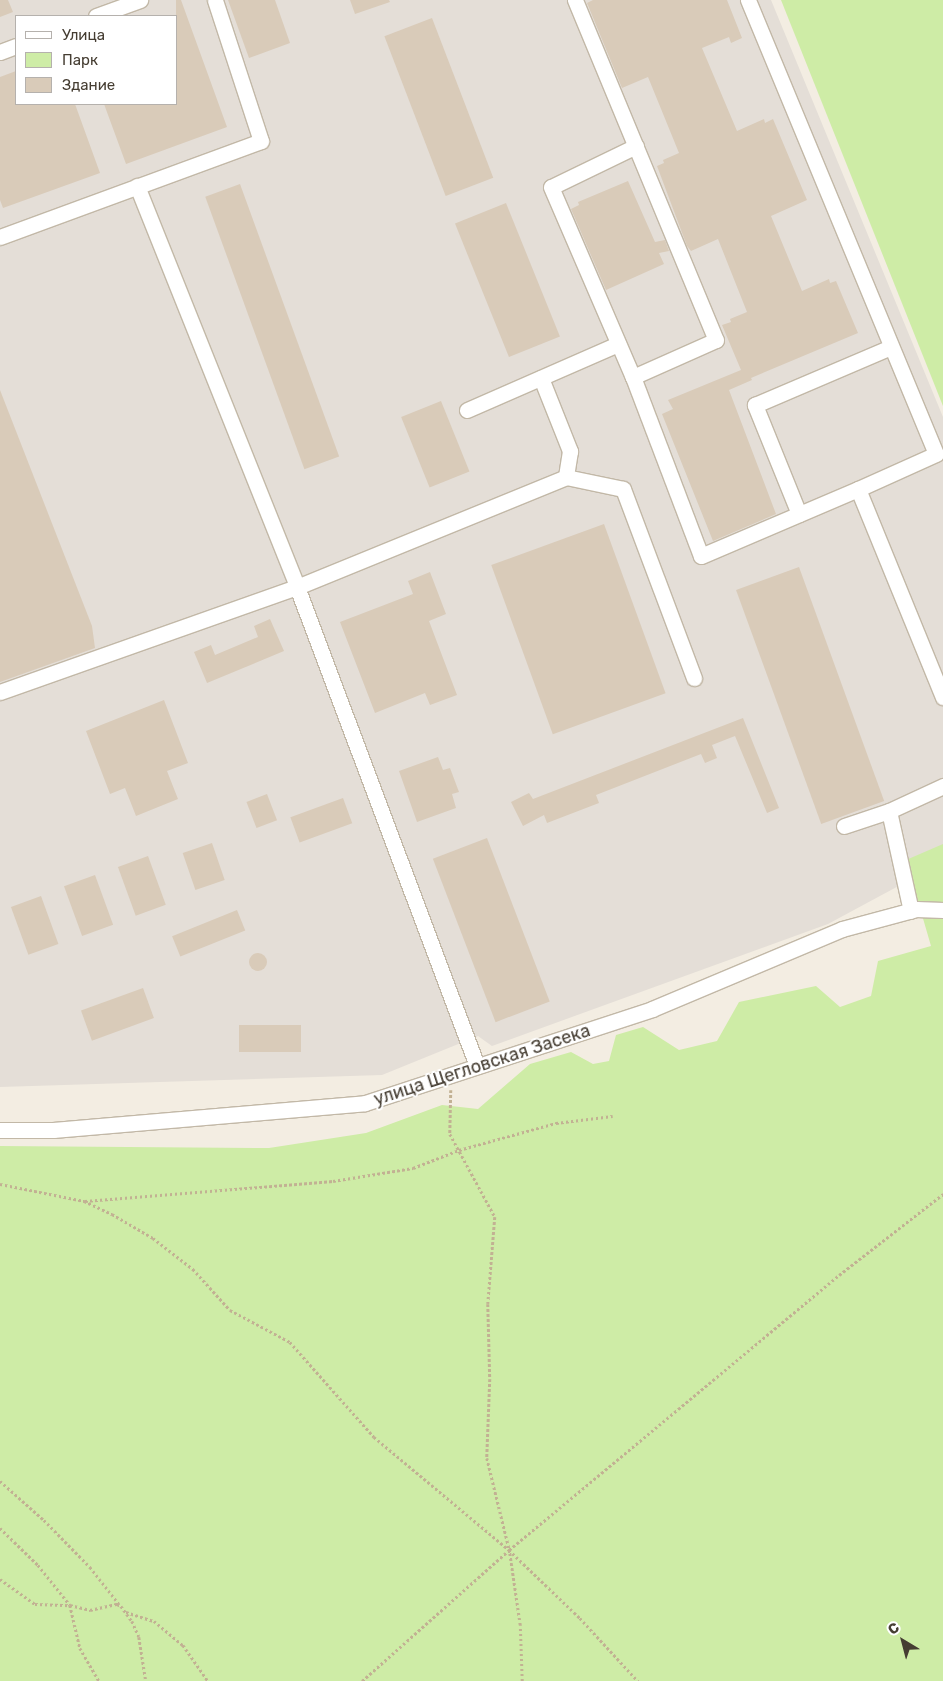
<!DOCTYPE html>
<html>
<head>
<meta charset="utf-8">
<style>
  body { margin:0 }
  #map { position:relative; width:943px; height:1681px; overflow:hidden; background:#f3ede2; font-family:Rubik,sans-serif }
  div>[style] { position:absolute }
  .industrial>* { inset:0; background:#e4ded7 }
  .green>* { inset:0; background:#ceeca6 }
  .building>* { inset:0; background:#d9cbb9; transform-origin:0 0 }
  .round { border-radius:50% }
  .path>* { height:2.5px; margin-top:-1.25px; transform-origin:0; background:repeating-linear-gradient(90deg,#c2b193 0 2.5px,transparent 0 5px) }
  .roads { filter:drop-shadow(1px 0 #c2b8a7) drop-shadow(-1px 0 #c2b8a7) drop-shadow(0 1px #c2b8a7) drop-shadow(0 -1px #c2b8a7) }
  .minor>* { height:15px; margin:-7.5px; padding:0 7.5px; transform-origin:7.5px; border-radius:7.5px; background:#fff }
  span { translate:-50% -50%; white-space:nowrap; text-align:center; line-height:1.15; -webkit-text-stroke:4px #fff; paint-order:stroke }
  .street-label { font-size:18px; color:#453d32 }
  .legend { position:absolute; left:15px; top:15px; width:162px; height:90px; box-sizing:border-box; background:#fff; border:1px solid #b5b1ad; margin:0; padding:6px 9px; list-style:none; font-size:15px; color:#453d32 }
  .legend li { display:flex; align-items:center; gap:10px; height:25px }
  .legend b { width:25px; border:1px solid #b5b1ad }
  .north { position:absolute; left:878px; top:1616px; width:50px; height:50px; -webkit-text-stroke:4px #fff; paint-order:stroke; rotate:323deg; font-size:14px; font-weight:700; line-height:20px; text-align:center; color:#453d32 }
  .north::after { content:''; display:block; margin:auto; width:18px; height:22px; background:#453d32; clip-path:polygon(50% 0,100% 100%,50% 72%,0 100%) }
</style>
</head>
<body>
<div id="map">
  <div class="industrial">
    <i style="clip-path:polygon(evenodd,0 0,771px 0,943px 417px,943px 862px,828px 924px,492px 1046px,478px 1036px,382px 1075px,0 1087px,0 0,16px 16px,176px 16px,176px 104px,16px 104px,16px 16px)"></i>
  </div>
  <div class="green">
    <i style="clip-path:polygon(781px 0,943px 0,943px 406px)"></i>
    <i style="clip-path:polygon(943px 844px,943px 1681px,0 1681px,0 1146px,269px 1148px,366px 1133px,442px 1105px,478px 1109px,530px 1064px,571px 1052px,593px 1064px,609px 1061px,616px 1035px,643px 1027px,679px 1050px,717px 1041px,739px 1002px,816px 986px,840px 1007px,871px 996px,878px 961px,931px 946px,906px 860px)"></i>
  </div>
  <div class="building">
    <i style="clip-path:polygon(0 0,8px 0,13px 12px,0 17px)"></i>
    <i style="clip-path:polygon(176px 0,181px 0,227px 127px,126px 164px,104px 104px,176px 104px)"></i>
    <i style="clip-path:polygon(228px 0,275px 0,290px 43px,249px 58px)"></i>
    <i style="clip-path:polygon(350px 0,389px 0,390px 2px,355px 14px)"></i>
    <i style="clip-path:polygon(593px 0,727px 0,742px 38px,731px 43px,729px 37px,702px 48px,737px 131px,764px 119px,765px 123px,773px 119px,807px 200px,771px 216px,802px 291px,829px 279px,830px 283px,836px 281px,858px 333px,751px 378px,752px 380px,729px 390px,776px 514px,713px 541px,662px 414px,673px 409px,668px 400px,741px 370px,722px 325px,731px 322px,730px 319px,747px 312px,718px 239px,691px 251px,687px 246px,657px 166px,664px 163px,663px 160px,679px 153px,648px 77px,622px 88px,587px 3px)"></i>
    <i style="left:432px;top:18px;width:171px;height:51px;rotate:69deg"></i>
    <i style="clip-path:polygon(16px 71px,16px 104px,75px 104px,100px 173px,3px 208px,0 200px,0 77px)"></i>
    <i style="clip-path:polygon(628px 181px,655px 242px,665px 240px,669px 251px,659px 253px,664px 264px,606px 290px,571px 209px,579px 205px,578px 202px)"></i>
    <i style="left:240px;top:184px;width:290px;height:37px;rotate:70deg"></i>
    <i style="left:506px;top:203px;width:144px;height:55px;rotate:68deg"></i>
    <i style="clip-path:polygon(0 390px,92px 626px,95px 648px,0 682px)"></i>
    <i style="left:441px;top:401px;width:76px;height:43px;rotate:68deg"></i>
    <i style="left:604px;top:524px;width:180px;height:120px;rotate:70deg"></i>
    <i style="left:799px;top:567px;width:249px;height:67px;rotate:70deg"></i>
    <i style="clip-path:polygon(430px 572px,446px 614px,429px 621px,457px 695px,430px 705px,425px 693px,375px 713px,340px 622px,413px 594px,408px 581px)"></i>
    <i style="clip-path:polygon(270px 619px,284px 651px,207px 683px,194px 652px,211px 645px,215px 655px,258px 637px,254px 626px)"></i>
    <i style="clip-path:polygon(164px 700px,188px 763px,167px 771px,178px 799px,136px 816px,125px 788px,110px 794px,86px 731px)"></i>
    <i style="clip-path:polygon(743px 718px,779px 808px,767px 813px,735px 736px,712px 745px,717px 758px,705px 763px,701px 754px,596px 795px,599px 803px,547px 823px,544px 815px,523px 826px,511px 802px,529px 793px,533px 799px)"></i>
    <i style="clip-path:polygon(438px 757px,443px 770px,450px 768px,459px 792px,452px 794px,456px 808px,417px 822px,399px 771px)"></i>
    <i style="left:267px;top:794px;width:28px;height:22px;rotate:69deg"></i>
    <i style="left:343px;top:798px;width:27px;height:56px;rotate:70deg"></i>
    <i style="left:487px;top:838px;width:175px;height:58px;rotate:69deg"></i>
    <i style="left:212px;top:843px;width:39px;height:31px;rotate:71deg"></i>
    <i style="left:148px;top:856px;width:52px;height:32px;rotate:70deg"></i>
    <i style="left:95px;top:875px;width:53px;height:33px;rotate:70deg"></i>
    <i style="left:41px;top:896px;width:51px;height:32px;rotate:70deg"></i>
    <i style="left:237px;top:910px;width:22px;height:70px;rotate:68deg"></i>
    <i class="round" style="left:249px;top:953px;width:18px;height:18px"></i>
    <i style="left:143px;top:988px;width:32px;height:66px;rotate:70deg"></i>
    <i style="left:301px;top:1025px;width:27px;height:62px;rotate:90deg"></i>
  </div>
  <div class="path">
    <i style="left:451px;top:1090px;width:44px;rotate:91.3deg"></i>
    <i style="left:450px;top:1134px;width:94px;rotate:61.5deg"></i>
    <i style="left:495px;top:1217px;width:87px;rotate:94.6deg"></i>
    <i style="left:488px;top:1304px;width:75px;rotate:88.5deg"></i>
    <i style="left:490px;top:1379px;width:79px;rotate:92.2deg"></i>
    <i style="left:487px;top:1458px;width:93px;rotate:76.3deg"></i>
    <i style="left:0;top:1184px;width:86px;rotate:11.4deg"></i>
    <i style="left:84px;top:1201px;width:31px;rotate:25deg"></i>
    <i style="left:112px;top:1214px;width:48px;rotate:30.3deg"></i>
    <i style="left:153px;top:1238px;width:51px;rotate:37.8deg"></i>
    <i style="left:193px;top:1269px;width:55px;rotate:47.9deg"></i>
    <i style="left:230px;top:1310px;width:68px;rotate:28.1deg"></i>
    <i style="left:290px;top:1342px;width:127px;rotate:48.5deg"></i>
    <i style="left:374px;top:1437px;width:176px;rotate:39.9deg"></i>
    <i style="left:509px;top:1550px;width:98px;rotate:43.8deg"></i>
    <i style="left:580px;top:1618px;width:86px;rotate:47.4deg"></i>
    <i style="left:85px;top:1201px;width:249px;rotate:-4.6deg"></i>
    <i style="left:333px;top:1181px;width:81px;rotate:-9.2deg"></i>
    <i style="left:413px;top:1168px;width:49px;rotate:-21.4deg"></i>
    <i style="left:459px;top:1150px;width:101px;rotate:-15.6deg"></i>
    <i style="left:556px;top:1123px;width:57px;rotate:-7deg"></i>
    <i style="left:0;top:1481px;width:59px;rotate:41.6deg"></i>
    <i style="left:44px;top:1520px;width:66px;rotate:45.6deg"></i>
    <i style="left:90px;top:1567px;width:47px;rotate:51.9deg"></i>
    <i style="left:0;top:1528px;width:53px;rotate:44.2deg"></i>
    <i style="left:38px;top:1565px;width:51px;rotate:51.3deg"></i>
    <i style="left:70px;top:1605px;width:21px;rotate:14deg"></i>
    <i style="left:90px;top:1610px;width:28px;rotate:-13deg"></i>
    <i style="left:117px;top:1604px;width:4px;rotate:27deg"></i>
    <i style="left:121px;top:1606px;width:19px;rotate:54deg"></i>
    <i style="left:132px;top:1621px;width:17px;rotate:66deg"></i>
    <i style="left:139px;top:1637px;width:45px;rotate:81deg"></i>
    <i style="left:0;top:1579px;width:43px;rotate:35.5deg"></i>
    <i style="left:35px;top:1604px;width:35px;rotate:2deg"></i>
    <i style="left:70px;top:1605px;width:44px;rotate:76.9deg"></i>
    <i style="left:80px;top:1648px;width:38px;rotate:60deg"></i>
    <i style="left:126px;top:1612px;width:29px;rotate:18deg"></i>
    <i style="left:154px;top:1621px;width:38px;rotate:40deg"></i>
    <i style="left:183px;top:1645px;width:44px;rotate:55.2deg"></i>
    <i style="left:362px;top:1681px;width:197px;rotate:-41.7deg"></i>
    <i style="left:522px;top:1681px;width:56px;rotate:-92deg"></i>
    <i style="left:520px;top:1625px;width:76px;rotate:-98.3deg"></i>
    <i style="left:509px;top:1550px;width:430px;rotate:-39.8deg"></i>
    <i style="left:839px;top:1275px;width:132px;rotate:-37.9deg"></i>
  </div>
  <div class="roads">
    <div class="minor">
      <i style="left:575px;top:0;width:368px;rotate:67.5deg"></i>
      <i style="left:716px;top:340px;width:91px;rotate:156deg"></i>
      <i style="left:748px;top:0;width:491px;rotate:67.5deg"></i>
      <i style="left:936px;top:454px;width:85px;rotate:155.8deg"></i>
      <i style="left:858px;top:489px;width:225px;rotate:67.8deg"></i>
      <i style="left:96px;top:16px;width:47px;rotate:-20deg"></i>
      <i style="left:0;top:52px;width:17px;rotate:-21deg"></i>
      <i style="left:636px;top:146px;width:94px;rotate:154.2deg"></i>
      <i style="left:551px;top:187px;width:207px;rotate:66.7deg"></i>
      <i style="left:633px;top:377px;width:191px;rotate:69.2deg"></i>
      <i style="left:701px;top:556px;width:171px;rotate:-23.1deg"></i>
      <i style="left:137px;top:186px;width:432px;rotate:68.2deg"></i>
      <i style="left:297px;top:587px;width:512px;rotate:69.4deg"></i>
      <i style="left:0;top:237px;width:278px;rotate:-20.2deg"></i>
      <i style="left:261px;top:141px;width:148px;rotate:-108.1deg"></i>
      <i style="left:541px;top:378px;width:79px;rotate:68.3deg"></i>
      <i style="left:570px;top:451px;width:26px;rotate:99deg"></i>
      <i style="left:467px;top:410px;width:165px;rotate:-23.6deg"></i>
      <i style="left:799px;top:514px;width:118px;rotate:-112deg"></i>
      <i style="left:755px;top:405px;width:148px;rotate:-23.1deg"></i>
      <i style="left:0;top:692px;width:315px;rotate:-19.5deg"></i>
      <i style="left:297px;top:587px;width:291px;rotate:-22.2deg"></i>
      <i style="left:566px;top:477px;width:58px;rotate:11.9deg"></i>
      <i style="left:623px;top:489px;width:202px;rotate:69.4deg"></i>
      <i style="left:889px;top:811px;width:102px;rotate:77.6deg"></i>
      <i style="left:844px;top:826px;width:47px;rotate:-18.4deg"></i>
      <i style="left:889px;top:811px;width:60px;rotate:-24.8deg"></i>
      <i style="left:0;top:1130px;width:53px"></i>
      <i style="left:53px;top:1130px;width:313px;rotate:-4.9deg"></i>
      <i style="left:365px;top:1103px;width:302px;rotate:-18.1deg"></i>
      <i style="left:652px;top:1009px;width:206px;rotate:-22.8deg"></i>
      <i style="left:842px;top:929px;width:77px;rotate:-15.1deg"></i>
      <i style="left:916px;top:909px;width:27px;rotate:2deg"></i>
    </div>
  </div>
  <div class="street-label">
    <span style="left:482px;top:1065px;rotate:-18deg">улица Щегловская Засека</span>
  </div>
  <ul class="legend">
  <li><b style="height:6px;background:#fff"></b>Улица</li>
  <li><b style="height:14px;background:#ceeca6"></b>Парк</li>
  <li><b style="height:14px;background:#d9cbb9"></b>Здание</li>
  </ul>
  <div class="north">С</div>
</div>
</body>
</html>
